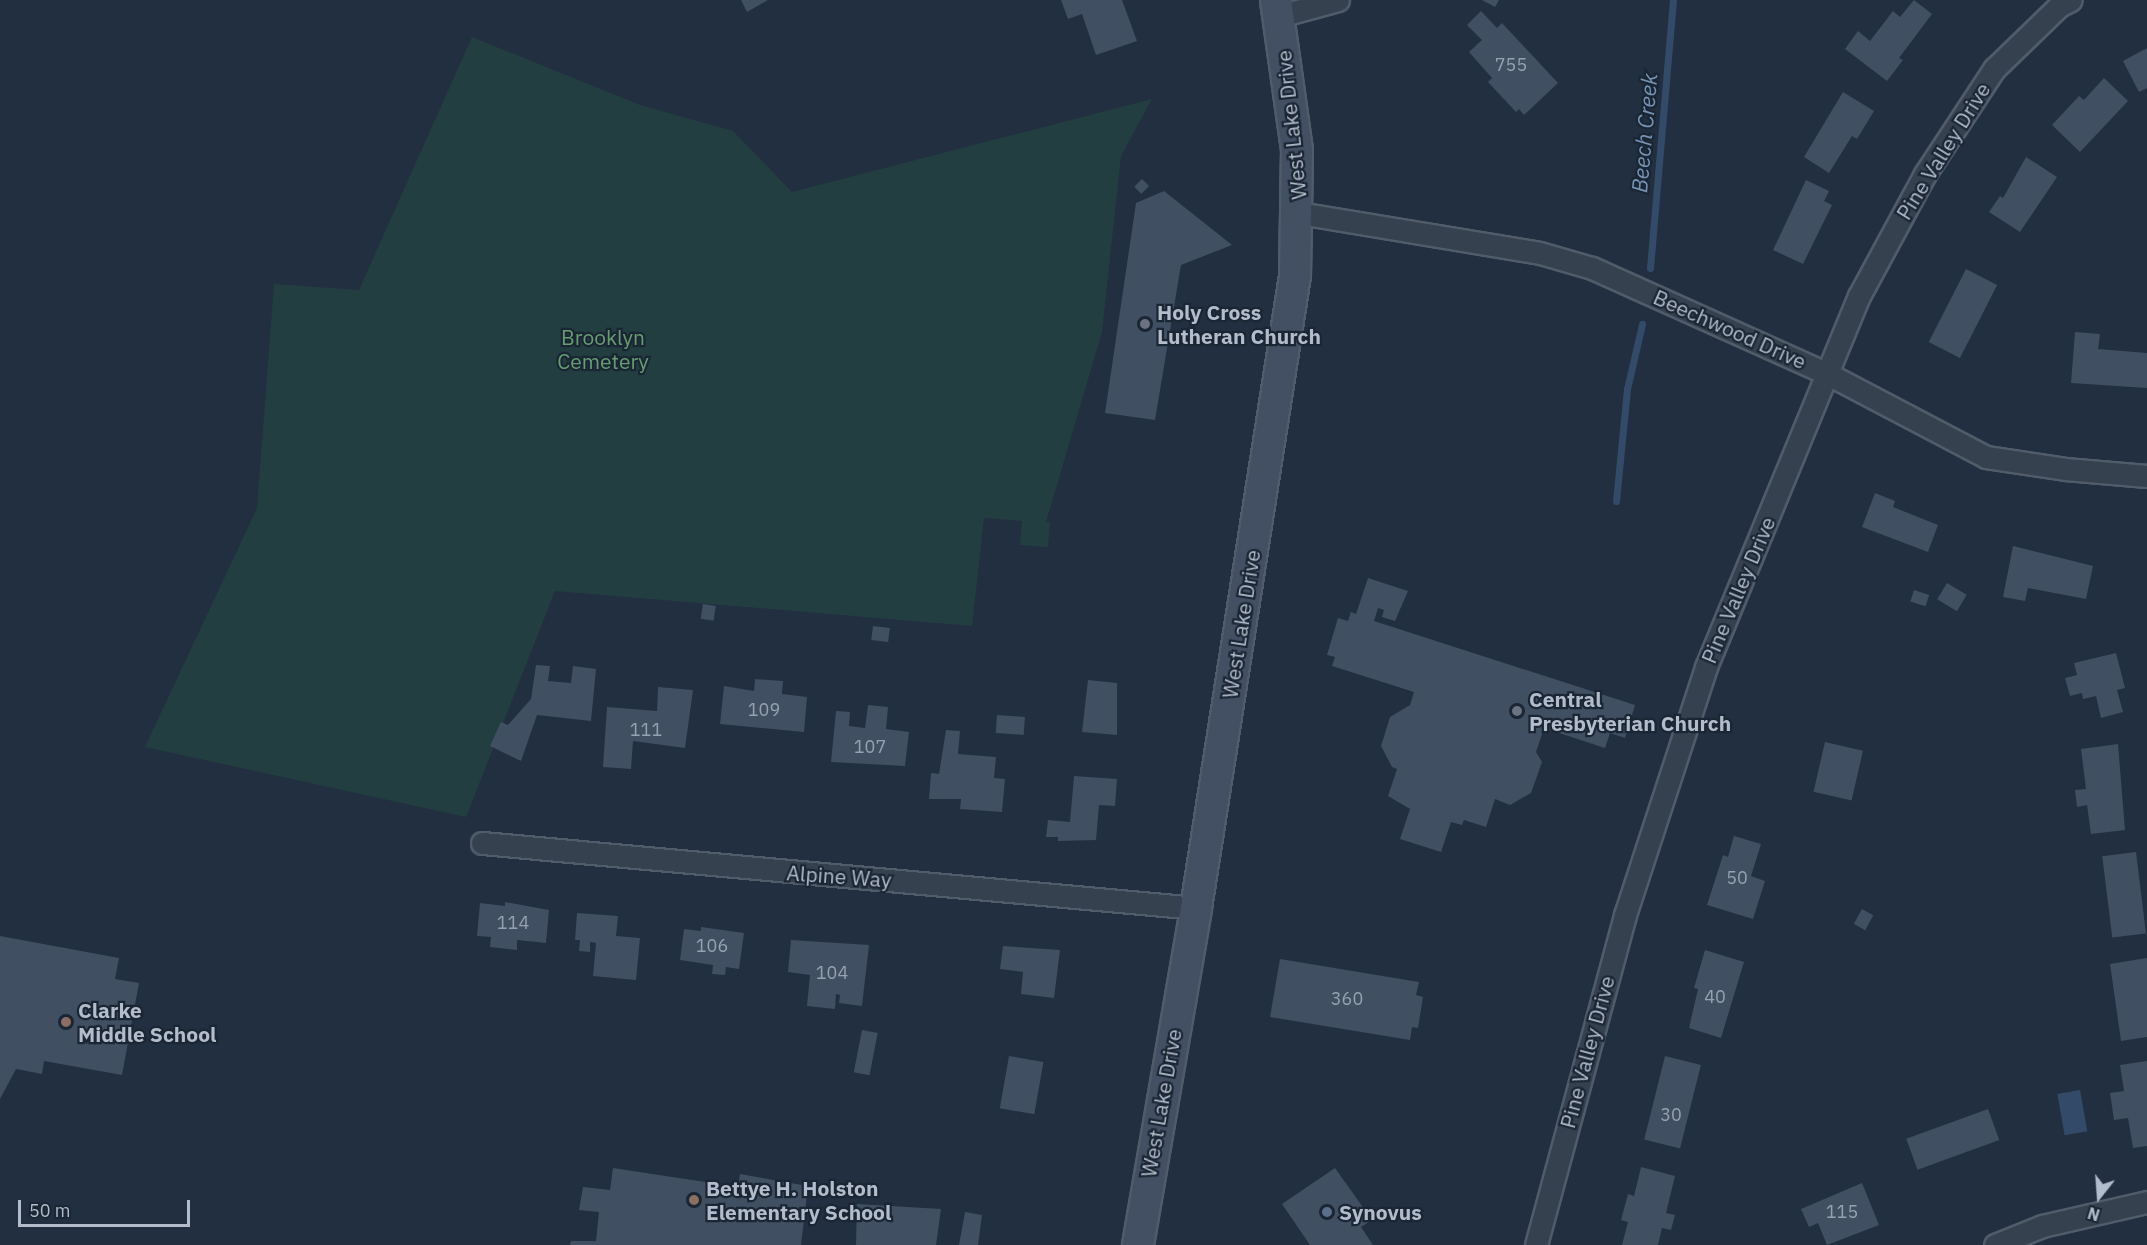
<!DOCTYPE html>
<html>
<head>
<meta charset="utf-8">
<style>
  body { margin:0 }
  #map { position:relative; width:2147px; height:1245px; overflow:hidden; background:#212f40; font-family:"IBM Plex Sans",sans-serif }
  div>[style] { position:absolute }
  .green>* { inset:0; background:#233e41 }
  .water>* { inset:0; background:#334b69; transform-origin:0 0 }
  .stream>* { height:7px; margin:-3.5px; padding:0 3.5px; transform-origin:3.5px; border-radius:3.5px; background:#334b69 }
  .building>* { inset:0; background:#404f62; transform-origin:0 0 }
  .roads { filter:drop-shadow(2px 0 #515c6a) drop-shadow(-2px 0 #515c6a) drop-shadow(0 2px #515c6a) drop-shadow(0 -2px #515c6a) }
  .street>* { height:21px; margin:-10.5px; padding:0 10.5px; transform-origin:10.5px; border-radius:10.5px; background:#36414f }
  .secondary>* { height:30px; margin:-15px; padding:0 15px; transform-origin:15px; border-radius:15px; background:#435063 }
  .dots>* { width:16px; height:16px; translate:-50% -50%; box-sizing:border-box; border:3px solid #1b2634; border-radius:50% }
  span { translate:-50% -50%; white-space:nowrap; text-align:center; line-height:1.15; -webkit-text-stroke:4.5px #1b2634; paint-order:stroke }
  .number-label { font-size:18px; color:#96a1b1 }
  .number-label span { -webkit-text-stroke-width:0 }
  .street-label { font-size:21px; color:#b2bccb }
  .poi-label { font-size:21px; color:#b2bccb; font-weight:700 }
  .left { translate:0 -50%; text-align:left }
  .park-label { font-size:21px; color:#669e71 }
  .water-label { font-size:22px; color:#7693b5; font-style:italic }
  .north { position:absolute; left:2069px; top:1167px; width:60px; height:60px; -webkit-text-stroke:4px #1b2634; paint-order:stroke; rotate:197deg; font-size:16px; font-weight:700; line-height:24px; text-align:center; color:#b2bccb }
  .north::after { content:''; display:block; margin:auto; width:21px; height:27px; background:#b2bccb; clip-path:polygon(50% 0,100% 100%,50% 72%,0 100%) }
  .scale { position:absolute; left:18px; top:1200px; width:172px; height:27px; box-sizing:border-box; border:3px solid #b2bccb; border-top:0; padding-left:8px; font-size:18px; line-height:21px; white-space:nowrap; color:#b2bccb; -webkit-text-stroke:4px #1b2634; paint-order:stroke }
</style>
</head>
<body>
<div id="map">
  <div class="green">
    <i style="clip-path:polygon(472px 37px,640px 105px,733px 131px,792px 192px,1152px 99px,1121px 156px,1102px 332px,1046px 522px,1050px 523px,1048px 547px,1020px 545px,1022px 521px,984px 518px,972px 626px,555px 591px,466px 817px,145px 747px,257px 508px,274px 284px,359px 290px)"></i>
  </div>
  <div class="water">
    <i style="left:2080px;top:1090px;width:42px;height:23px;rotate:80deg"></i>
  </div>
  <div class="stream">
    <i style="left:1650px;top:268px;width:269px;rotate:-85.1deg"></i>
    <i style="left:1616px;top:501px;width:113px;rotate:-84.4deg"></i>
    <i style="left:1627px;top:389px;width:67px;rotate:-77deg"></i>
  </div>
  <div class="building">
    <i style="clip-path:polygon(741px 0,768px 0,747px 12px)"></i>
    <i style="clip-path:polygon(1061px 0,1122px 0,1137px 41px,1096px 55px,1082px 14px,1068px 19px)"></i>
    <i style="clip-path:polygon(1482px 0,1499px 0,1495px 7px)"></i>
    <i style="clip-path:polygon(1914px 0,1932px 14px,1899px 58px,1903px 60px,1887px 81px,1845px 49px,1858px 31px,1870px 41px,1893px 11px,1900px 17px)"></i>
    <i style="clip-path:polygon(1481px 11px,1497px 28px,1502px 23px,1558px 83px,1524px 115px,1519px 109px,1516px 112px,1488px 82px,1492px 78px,1469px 52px,1482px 40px,1467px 25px)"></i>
    <i style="clip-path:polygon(2147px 48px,2147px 88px,2139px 92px,2123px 61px)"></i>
    <i style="clip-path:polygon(2104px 78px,2128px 101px,2080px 152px,2052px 125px,2079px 96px,2084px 100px)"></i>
    <i style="clip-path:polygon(1843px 92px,1874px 111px,1857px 139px,1852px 136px,1829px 173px,1804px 157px)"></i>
    <i style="clip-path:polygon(2026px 157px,2057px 177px,2020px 232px,1989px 212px,2000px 196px,2003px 198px)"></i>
    <i style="left:1142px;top:179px;width:10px;height:11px;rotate:45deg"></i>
    <i style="clip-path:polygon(1806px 180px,1829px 191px,1824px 201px,1832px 205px,1803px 264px,1773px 250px)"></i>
    <i style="clip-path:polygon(1164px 191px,1232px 245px,1181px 265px,1155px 420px,1105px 413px,1136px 203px)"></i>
    <i style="left:1966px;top:269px;width:35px;height:82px;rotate:27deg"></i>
    <i style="clip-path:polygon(2075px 332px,2100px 334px,2098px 349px,2147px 353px,2147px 388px,2071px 383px)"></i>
    <i style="clip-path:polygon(1875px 493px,1895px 501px,1893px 507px,1938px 525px,1928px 552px,1862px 527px)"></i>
    <i style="clip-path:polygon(2013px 546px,2093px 566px,2086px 599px,2028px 588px,2025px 601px,2003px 597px)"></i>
    <i style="clip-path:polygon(1368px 578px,1408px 591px,1395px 621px,1382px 617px,1384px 610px,1378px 608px,1374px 621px,1635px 705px,1625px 738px,1610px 733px,1605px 748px,1544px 728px,1536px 752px,1542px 762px,1531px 793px,1510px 805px,1495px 799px,1486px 827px,1464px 820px,1462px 825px,1451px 822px,1441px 852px,1400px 839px,1410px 809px,1388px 796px,1397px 769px,1392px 767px,1381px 746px,1390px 717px,1410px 705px,1414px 692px,1332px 666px,1335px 657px,1327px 655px,1338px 618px,1348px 621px,1351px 612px,1356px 614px)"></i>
    <i style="left:1947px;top:583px;width:23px;height:19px;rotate:31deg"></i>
    <i style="left:1914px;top:590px;width:16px;height:12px;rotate:18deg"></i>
    <i style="left:703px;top:604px;width:13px;height:15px;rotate:9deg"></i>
    <i style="left:873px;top:626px;width:17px;height:14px;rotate:7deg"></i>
    <i style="clip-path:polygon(2116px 653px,2125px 688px,2117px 690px,2123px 712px,2101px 718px,2096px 696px,2083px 699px,2082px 693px,2070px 696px,2065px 678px,2077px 675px,2074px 663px)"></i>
    <i style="clip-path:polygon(536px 665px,550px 666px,548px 681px,571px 683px,573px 666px,596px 669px,591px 721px,537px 715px,521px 761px,490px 746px,501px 722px,508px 725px,531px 699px)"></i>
    <i style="clip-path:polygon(755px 679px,783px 681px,782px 694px,807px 697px,804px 732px,720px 724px,724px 686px,754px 691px)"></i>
    <i style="clip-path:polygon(1088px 680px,1117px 683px,1117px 735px,1082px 732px)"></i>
    <i style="clip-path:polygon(658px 687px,693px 690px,685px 748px,633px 741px,631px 769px,603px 767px,607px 707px,657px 711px)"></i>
    <i style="clip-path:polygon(868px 705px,888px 707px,886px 729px,909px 732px,905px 766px,831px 762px,836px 711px,850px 712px,849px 726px,865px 728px)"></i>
    <i style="left:997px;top:715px;width:28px;height:18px;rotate:4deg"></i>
    <i style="clip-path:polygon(946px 730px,960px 731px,958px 754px,996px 757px,994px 778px,1005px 779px,1002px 812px,960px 809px,961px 799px,929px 799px,931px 773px,939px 774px)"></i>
    <i style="left:1825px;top:742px;width:39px;height:51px;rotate:13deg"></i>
    <i style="clip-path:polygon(2118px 744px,2125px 830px,2091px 834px,2087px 805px,2077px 807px,2075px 790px,2086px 789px,2081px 749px)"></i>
    <i style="clip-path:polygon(1074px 776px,1117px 779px,1115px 806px,1099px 805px,1096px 840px,1058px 841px,1058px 837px,1046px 837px,1048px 820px,1070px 822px)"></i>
    <i style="clip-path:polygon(1734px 836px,1761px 844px,1751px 876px,1765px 881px,1753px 919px,1707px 905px,1723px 855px,1728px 857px)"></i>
    <i style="left:2136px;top:852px;width:82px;height:34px;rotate:83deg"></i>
    <i style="clip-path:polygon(505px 902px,549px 910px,546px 943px,517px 940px,517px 950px,490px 947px,491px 937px,477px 936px,480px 903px,505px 906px)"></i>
    <i style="left:1862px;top:909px;width:13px;height:17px;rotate:29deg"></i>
    <i style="clip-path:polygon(577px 913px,618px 916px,616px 936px,640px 938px,636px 980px,593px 976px,596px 943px,590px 942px,590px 952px,579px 951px,580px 940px,575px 940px)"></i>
    <i style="clip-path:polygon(701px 927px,744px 933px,739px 969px,726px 967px,725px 975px,712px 974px,713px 965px,680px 960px,684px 929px,701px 931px)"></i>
    <i style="clip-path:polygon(0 936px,119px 958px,115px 979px,139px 983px,122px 1075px,44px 1061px,42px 1074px,16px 1069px,0 1099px)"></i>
    <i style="clip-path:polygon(791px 940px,869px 945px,862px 1006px,839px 1003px,840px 995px,836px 994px,835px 1009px,807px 1006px,810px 975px,788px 972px)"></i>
    <i style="clip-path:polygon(1003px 946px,1060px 950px,1054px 998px,1021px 994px,1023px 972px,1000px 969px)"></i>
    <i style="clip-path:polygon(1705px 950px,1744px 962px,1721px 1038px,1689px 1028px,1698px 989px,1694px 988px)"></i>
    <i style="clip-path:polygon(2147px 958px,2147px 1037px,2121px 1041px,2110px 964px)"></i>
    <i style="clip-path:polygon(1280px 959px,1419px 982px,1416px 995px,1423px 997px,1418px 1028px,1412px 1027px,1410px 1040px,1270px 1017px)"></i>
    <i style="left:862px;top:1030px;width:16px;height:43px;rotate:11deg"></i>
    <i style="left:1009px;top:1056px;width:35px;height:53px;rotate:10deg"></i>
    <i style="left:1665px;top:1056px;width:37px;height:86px;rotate:14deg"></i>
    <i style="clip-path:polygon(2147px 1061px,2147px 1146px,2133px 1148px,2128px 1118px,2114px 1120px,2110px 1093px,2124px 1091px,2120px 1065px)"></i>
    <i style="left:1988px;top:1109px;width:33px;height:87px;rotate:70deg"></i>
    <i style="clip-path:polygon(1641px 1167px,1675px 1176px,1666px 1213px,1675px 1215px,1671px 1230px,1662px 1228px,1658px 1245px,1622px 1245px,1628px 1222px,1621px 1220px,1628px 1194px,1634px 1196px)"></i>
    <i style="clip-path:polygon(613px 1168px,738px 1187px,740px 1174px,808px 1186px,801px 1245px,570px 1245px,571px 1241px,596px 1241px,599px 1212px,579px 1210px,583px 1187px,610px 1190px)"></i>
    <i style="clip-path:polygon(1335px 1168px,1372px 1220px,1361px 1227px,1373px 1245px,1310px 1245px,1282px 1204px)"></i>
    <i style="clip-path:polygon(1862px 1183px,1879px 1225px,1827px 1245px,1818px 1223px,1809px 1227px,1801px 1209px)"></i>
    <i style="clip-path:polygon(857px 1204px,941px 1209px,936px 1245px,856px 1245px)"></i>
    <i style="clip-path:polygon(965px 1212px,982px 1215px,978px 1245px,959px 1245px)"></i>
  </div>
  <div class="roads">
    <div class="street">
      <i style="left:1279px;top:16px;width:61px;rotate:-15.2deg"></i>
      <i style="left:1299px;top:213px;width:244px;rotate:9.4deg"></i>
      <i style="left:1540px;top:253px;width:54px;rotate:16.1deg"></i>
      <i style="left:1592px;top:268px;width:259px;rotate:24.2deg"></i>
      <i style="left:1828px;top:374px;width:178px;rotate:27.7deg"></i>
      <i style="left:1986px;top:457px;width:80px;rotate:8.6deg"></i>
      <i style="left:2065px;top:469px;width:82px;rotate:4.9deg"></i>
      <i style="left:482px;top:843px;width:717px;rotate:5.2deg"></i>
      <i style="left:1536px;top:1245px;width:342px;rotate:-74.9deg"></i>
      <i style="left:1625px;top:915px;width:261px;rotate:-71.9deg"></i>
      <i style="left:1706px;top:667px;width:401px;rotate:-67.6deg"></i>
      <i style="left:1859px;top:296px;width:139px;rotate:-61.6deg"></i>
      <i style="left:1925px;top:174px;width:126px;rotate:-56.7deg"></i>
      <i style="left:1994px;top:69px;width:91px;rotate:-44.1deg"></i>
      <i style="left:2059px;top:6px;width:13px;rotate:-27deg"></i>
      <i style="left:1995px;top:1245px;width:51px;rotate:-22deg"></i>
      <i style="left:2042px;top:1226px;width:108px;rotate:-12.9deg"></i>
    </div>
    <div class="secondary">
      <i style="left:1138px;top:1245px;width:342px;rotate:-80.2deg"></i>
      <i style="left:1196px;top:908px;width:640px;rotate:-81.1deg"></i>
      <i style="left:1295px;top:276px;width:126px;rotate:-89.1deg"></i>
      <i style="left:1297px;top:150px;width:151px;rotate:-98deg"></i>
    </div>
  </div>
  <div class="dots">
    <i style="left:1145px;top:324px;background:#6b7280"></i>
    <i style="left:1517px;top:711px;background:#6b7280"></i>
    <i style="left:66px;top:1022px;background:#8d6e63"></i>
    <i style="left:694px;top:1200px;background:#8d6e63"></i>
    <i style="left:1327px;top:1212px;background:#5c6f8a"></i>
  </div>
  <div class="number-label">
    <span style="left:1511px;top:65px">755</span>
    <span style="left:764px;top:710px">109</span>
    <span style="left:646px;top:730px">111</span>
    <span style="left:870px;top:747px">107</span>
    <span style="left:1737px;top:878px">50</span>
    <span style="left:513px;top:923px">114</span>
    <span style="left:712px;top:946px">106</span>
    <span style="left:832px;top:973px">104</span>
    <span style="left:1715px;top:997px">40</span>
    <span style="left:1347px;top:999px">360</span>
    <span style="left:1671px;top:1115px">30</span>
    <span style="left:1842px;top:1212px">115</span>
  </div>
  <div class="street-label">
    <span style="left:1291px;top:125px;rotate:-96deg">West Lake Drive</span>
    <span style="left:1943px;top:151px;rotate:-58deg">Pine Valley Drive</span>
    <span style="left:1730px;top:329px;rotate:24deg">Beechwood Drive</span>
    <span style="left:1738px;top:590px;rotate:-67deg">Pine Valley Drive</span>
    <span style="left:1241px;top:624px;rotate:-81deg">West Lake Drive</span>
    <span style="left:839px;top:876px;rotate:4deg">Alpine Way</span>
    <span style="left:1587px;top:1052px;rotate:-75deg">Pine Valley Drive</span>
    <span style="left:1161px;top:1103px;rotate:-80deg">West Lake Drive</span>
  </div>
  <div class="poi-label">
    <span class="left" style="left:1157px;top:324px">Holy Cross<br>Lutheran Church</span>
    <span class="left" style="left:1529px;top:711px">Central<br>Presbyterian Church</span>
    <span class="left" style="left:78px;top:1022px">Clarke<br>Middle School</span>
    <span class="left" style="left:706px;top:1200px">Bettye H. Holston<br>Elementary School</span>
    <span class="left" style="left:1339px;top:1212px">Synovus</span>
  </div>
  <div class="park-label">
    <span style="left:603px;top:349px">Brooklyn<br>Cemetery</span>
  </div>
  <div class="water-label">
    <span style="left:1644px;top:133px;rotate:-85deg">Beech Creek</span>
  </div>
  <div class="north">N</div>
  <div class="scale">50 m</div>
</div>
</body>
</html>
